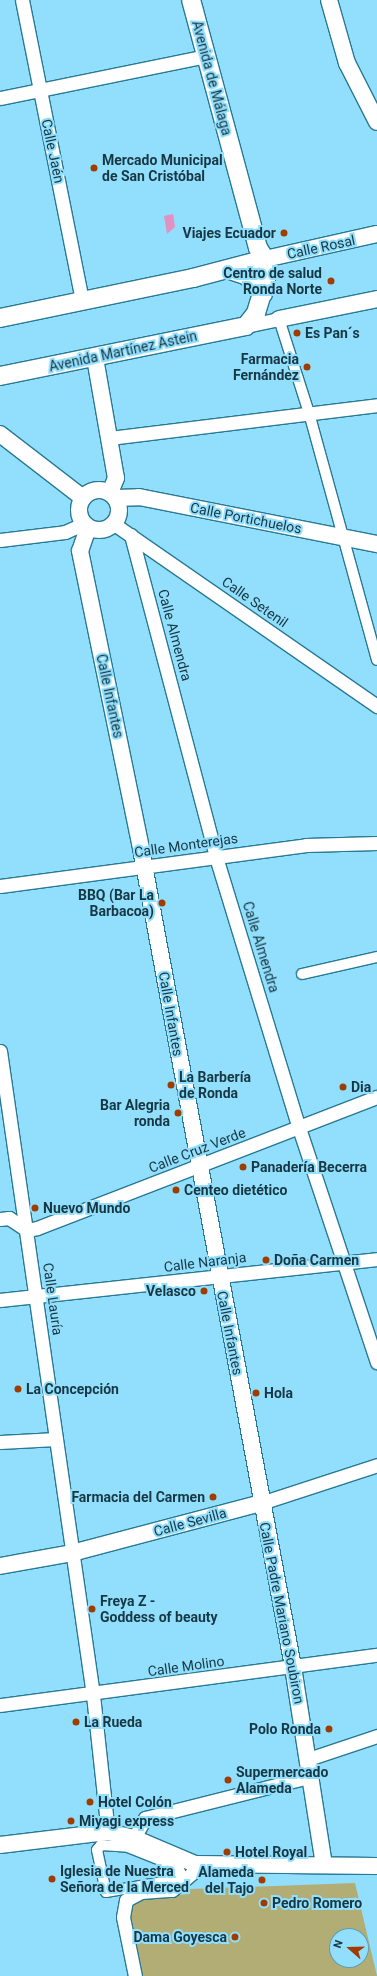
<!DOCTYPE html>
<html>
<head>
<meta charset="utf-8">
<style>
  body { margin:0 }
  #map { position:relative; width:377px; height:1976px; overflow:hidden; background:#92dffd; font-family:Roboto,sans-serif }
  div>[style] { position:absolute }
  .green>* { inset:0; background:#b2ad74 }
  .water>* { inset:0; background:#e391c1 }
  .roads { filter:drop-shadow(1px 0 #287994) drop-shadow(-1px 0 #287994) drop-shadow(0 1px #287994) drop-shadow(0 -1px #287994) }
  .pedestrian>* { height:10px; margin:-5px; padding:0 5px; transform-origin:5px; border-radius:5px; background:#fff }
  .minor>* { height:13px; margin:-6.5px; padding:0 6.5px; transform-origin:6.5px; border-radius:6.5px; background:#fff }
  .tertiary>* { height:16px; margin:-8px; padding:0 8px; transform-origin:8px; border-radius:8px; background:#fff }
  .tertiary>.ring { margin:-8px; padding:0; box-sizing:content-box; background:none; border:16px solid #fff; border-radius:50% }
  .secondary>* { height:18px; margin:-9px; padding:0 9px; transform-origin:9px; border-radius:9px; background:#fff }
  .dots>* { width:11px; height:11px; translate:-50% -50%; box-sizing:border-box; border:2px solid #92dffd; border-radius:50% }
  span { translate:-50% -50%; white-space:nowrap; text-align:center; line-height:1.15; -webkit-text-stroke:4px #92dffd; paint-order:stroke }
  .street-label { font-size:14px; color:#173743 }
  .poi-label { font-size:14px; color:#173743; font-weight:700 }
  .left { translate:0 -50%; text-align:left }
  .right { translate:-100% -50%; text-align:right }
  .north { position:absolute; left:329px; top:1928px; width:40px; height:40px; box-sizing:border-box; background:#92dffd; border:1px solid #619cb3; border-radius:50%; rotate:290deg; font-size:11px; font-weight:700; line-height:16px; text-align:center; color:#173743 }
  .north::after { content:''; display:block; margin:auto; width:14px; height:18px; background:#9f3d00; clip-path:polygon(50% 0,100% 100%,50% 72%,0 100%) }
</style>
</head>
<body>
<div id="map">
  <div class="green">
    <i style="clip-path:polygon(evenodd,355px 1883px,377px 1976px,143px 1976px,131px 1915px,134px 1904px,143px 1898px,190px 1894px,190px 1889px,355px 1883px,337px 1936px,361px 1936px,361px 1960px,337px 1960px,337px 1936px)"></i>
  </div>
  <div class="water">
    <i style="clip-path:polygon(173px 214px,175px 227px,167px 234px,164px 216px)"></i>
  </div>
  <div class="roads">
    <div class="pedestrian">
      <i style="left:279px;top:319px;width:99px;rotate:72.3deg"></i>
      <i style="left:309px;top:413px;width:256px;rotate:74.6deg"></i>
      <i style="left:302px;top:974px;width:77px;rotate:-12.8deg"></i>
      <i style="left:101px;top:1845px;width:27px;rotate:4deg"></i>
      <i style="left:128px;top:1847px;width:54px;rotate:21.8deg"></i>
      <i style="left:178px;top:1867px;width:8px;rotate:67deg"></i>
      <i style="left:181px;top:1874px;width:8px;rotate:135deg"></i>
      <i style="left:175px;top:1880px;width:70px;rotate:170.1deg"></i>
      <i style="left:106px;top:1892px;width:43px;rotate:-102.1deg"></i>
      <i style="left:97px;top:1850px;width:6px;rotate:-51deg"></i>
    </div>
    <div class="minor">
      <i style="left:22px;top:0;width:307px;rotate:78.7deg"></i>
      <i style="left:0;top:98px;width:211px;rotate:-11.5deg"></i>
      <i style="left:246px;top:326px;width:34px;rotate:-12deg"></i>
      <i style="left:110px;top:438px;width:269px;rotate:-7deg"></i>
      <i style="left:114px;top:524px;width:320px;rotate:34.7deg"></i>
      <i style="left:131px;top:535px;width:333px;rotate:75.2deg"></i>
      <i style="left:216px;top:857px;width:283px;rotate:73deg"></i>
      <i style="left:299px;top:1128px;width:247px;rotate:71.6deg"></i>
      <i style="left:0;top:540px;width:65px;rotate:-7deg"></i>
      <i style="left:65px;top:532px;width:20px;rotate:-24deg"></i>
      <i style="left:0;top:886px;width:309px;rotate:-7.6deg"></i>
      <i style="left:306px;top:845px;width:71px;rotate:-1.6deg"></i>
      <i style="left:0;top:1051px;width:651px;rotate:81.78deg"></i>
      <i style="left:93px;top:1695px;width:138px;rotate:83.8deg"></i>
      <i style="left:0;top:1219px;width:9px;rotate:-6deg"></i>
      <i style="left:9px;top:1218px;width:22px;rotate:34deg"></i>
      <i style="left:27px;top:1230px;width:10px;rotate:-11deg"></i>
      <i style="left:37px;top:1228px;width:364px;rotate:-21.1deg"></i>
      <i style="left:0;top:1300px;width:379px;rotate:-6.2deg"></i>
      <i style="left:0;top:1442px;width:56px;rotate:-3.1deg"></i>
      <i style="left:261px;top:1503px;width:122px;rotate:-18.1deg"></i>
      <i style="left:0;top:1705px;width:380px;rotate:-7.6deg"></i>
      <i style="left:308px;top:1759px;width:73px;rotate:-18.4deg"></i>
      <i style="left:134px;top:1838px;width:23px;rotate:-61deg"></i>
      <i style="left:145px;top:1818px;width:172px;rotate:-14.1deg"></i>
      <i style="left:135px;top:1976px;width:60px;rotate:-101.5deg"></i>
      <i style="left:123px;top:1917px;width:17px;rotate:-80deg"></i>
      <i style="left:126px;top:1900px;width:17px;rotate:-28deg"></i>
      <i style="left:141px;top:1892px;width:31px;rotate:-4deg"></i>
      <i style="left:172px;top:1890px;width:26px;rotate:-40deg"></i>
      <i style="left:192px;top:1873px;width:9px;rotate:-72deg"></i>
    </div>
    <div class="tertiary">
      <i style="left:329px;top:0;width:66px;rotate:74.1deg"></i>
      <i style="left:347px;top:63px;width:66px;rotate:63deg"></i>
      <i style="left:265px;top:259px;width:115px;rotate:-12.6deg"></i>
      <i style="left:279px;top:319px;width:100px;rotate:-11.5deg"></i>
      <i style="left:95px;top:358px;width:122px;rotate:80.1deg"></i>
      <i style="left:116px;top:478px;width:16px;rotate:112deg"></i>
      <i style="left:0;top:434px;width:105px;rotate:37.6deg"></i>
      <i class="ring" style="left:79px;top:490px;width:24px;height:24px"></i>
      <i style="left:115px;top:498px;width:24px;rotate:-2deg"></i>
      <i style="left:139px;top:497px;width:243px;rotate:11.2deg"></i>
      <i style="left:88px;top:528px;width:24px;rotate:109deg"></i>
      <i style="left:80px;top:551px;width:304px;rotate:78.4deg"></i>
      <i style="left:141px;top:849px;width:832px;rotate:79.47deg"></i>
      <i style="left:293px;top:1667px;width:200px;rotate:81.1deg"></i>
      <i style="left:0;top:1566px;width:73px;rotate:-10.2deg"></i>
      <i style="left:72px;top:1553px;width:196px;rotate:-14.8deg"></i>
      <i style="left:0;top:1845px;width:109px;rotate:-6.9deg"></i>
      <i style="left:108px;top:1832px;width:27px;rotate:13deg"></i>
      <i style="left:134px;top:1838px;width:66px;rotate:23.1deg"></i>
      <i style="left:195px;top:1864px;width:182px;rotate:0.6deg"></i>
    </div>
    <div class="secondary">
      <i style="left:230px;top:270px;width:18px;rotate:19deg"></i>
      <i style="left:247px;top:276px;width:24px;rotate:48deg"></i>
      <i style="left:0;top:318px;width:197px;rotate:-11.7deg"></i>
      <i style="left:193px;top:278px;width:74px;rotate:-14.8deg"></i>
      <i style="left:0;top:376px;width:251px;rotate:-11.5deg"></i>
      <i style="left:246px;top:326px;width:16px;rotate:-52deg"></i>
      <i style="left:256px;top:313px;width:34px;rotate:-73deg"></i>
      <i style="left:266px;top:280px;width:21px;rotate:-93deg"></i>
      <i style="left:265px;top:259px;width:13px;rotate:-122deg"></i>
      <i style="left:258px;top:248px;width:257px;rotate:-105.1deg"></i>
    </div>
  </div>
  <div class="dots">
    <i style="left:94px;top:168px;background:#9f3d00"></i>
    <i style="left:284px;top:233px;background:#9f3d00"></i>
    <i style="left:331px;top:281px;background:#9f3d00"></i>
    <i style="left:297px;top:333px;background:#9f3d00"></i>
    <i style="left:307px;top:367px;background:#9f3d00"></i>
    <i style="left:162px;top:903px;background:#9f3d00"></i>
    <i style="left:171px;top:1085px;background:#9f3d00"></i>
    <i style="left:343px;top:1087px;background:#9f3d00"></i>
    <i style="left:178px;top:1113px;background:#9f3d00"></i>
    <i style="left:243px;top:1167px;background:#9f3d00"></i>
    <i style="left:176px;top:1190px;background:#9f3d00"></i>
    <i style="left:35px;top:1208px;background:#9f3d00"></i>
    <i style="left:266px;top:1260px;background:#9f3d00"></i>
    <i style="left:204px;top:1291px;background:#9f3d00"></i>
    <i style="left:18px;top:1389px;background:#9f3d00"></i>
    <i style="left:256px;top:1393px;background:#9f3d00"></i>
    <i style="left:213px;top:1497px;background:#9f3d00"></i>
    <i style="left:92px;top:1609px;background:#9f3d00"></i>
    <i style="left:76px;top:1722px;background:#9f3d00"></i>
    <i style="left:329px;top:1729px;background:#9f3d00"></i>
    <i style="left:228px;top:1780px;background:#9f3d00"></i>
    <i style="left:90px;top:1802px;background:#9f3d00"></i>
    <i style="left:71px;top:1821px;background:#9f3d00"></i>
    <i style="left:227px;top:1852px;background:#9f3d00"></i>
    <i style="left:52px;top:1879px;background:#9f3d00"></i>
    <i style="left:262px;top:1880px;background:#9f3d00"></i>
    <i style="left:264px;top:1903px;background:#9f3d00"></i>
    <i style="left:235px;top:1937px;background:#9f3d00"></i>
  </div>
  <div class="street-label">
    <span style="left:212px;top:78px;rotate:75deg">Avenida de Málaga</span>
    <span style="left:53px;top:151px;rotate:78deg">Calle Jaén</span>
    <span style="left:321px;top:247px;rotate:-12deg">Calle Rosal</span>
    <span style="left:123px;top:351px;rotate:-12deg">Avenida Martínez Astein</span>
    <span style="left:246px;top:518px;rotate:11deg">Calle Portichuelos</span>
    <span style="left:255px;top:602px;rotate:35deg">Calle Setenil</span>
    <span style="left:175px;top:635px;rotate:75deg">Calle Almendra</span>
    <span style="left:110px;top:696px;rotate:78deg">Calle Infantes</span>
    <span style="left:186px;top:845px;rotate:-8deg">Calle Monterejas</span>
    <span style="left:261px;top:947px;rotate:73deg">Calle Almendra</span>
    <span style="left:171px;top:1014px;rotate:80deg">Calle Infantes</span>
    <span style="left:197px;top:1150px;rotate:-21deg">Calle Cruz Verde</span>
    <span style="left:205px;top:1262px;rotate:-7deg">Calle Naranja</span>
    <span style="left:53px;top:1299px;rotate:82deg">Calle Lauría</span>
    <span style="left:230px;top:1333px;rotate:79deg">Calle Infantes</span>
    <span style="left:190px;top:1522px;rotate:-15deg">Calle Sevilla</span>
    <span style="left:282px;top:1613px;rotate:79deg">Calle Padre Mariano Soubiron</span>
    <span style="left:186px;top:1666px;rotate:-8deg">Calle Molino</span>
  </div>
  <div class="poi-label">
    <span class="left" style="left:102px;top:168px">Mercado Municipal<br>de San Cristóbal</span>
    <span class="right" style="left:276px;top:233px">Viajes Ecuador</span>
    <span class="right" style="left:322px;top:281px">Centro de salud<br>Ronda Norte</span>
    <span class="left" style="left:305px;top:333px">Es Pan´s</span>
    <span class="right" style="left:299px;top:367px">Farmacia<br>Fernández</span>
    <span class="right" style="left:154px;top:903px">BBQ (Bar La<br>Barbacoa)</span>
    <span class="left" style="left:179px;top:1085px">La Barbería<br>de Ronda</span>
    <span class="left" style="left:351px;top:1087px">Dia</span>
    <span class="right" style="left:170px;top:1113px">Bar Alegria<br>ronda</span>
    <span class="left" style="left:251px;top:1167px">Panadería Becerra</span>
    <span class="left" style="left:184px;top:1190px">Centeo dietético</span>
    <span class="left" style="left:43px;top:1208px">Nuevo Mundo</span>
    <span class="left" style="left:274px;top:1260px">Doña Carmen</span>
    <span class="right" style="left:196px;top:1291px">Velasco</span>
    <span class="left" style="left:26px;top:1389px">La Concepción</span>
    <span class="left" style="left:264px;top:1393px">Hola</span>
    <span class="right" style="left:205px;top:1497px">Farmacia del Carmen</span>
    <span class="left" style="left:100px;top:1609px">Freya Z -<br>Goddess of beauty</span>
    <span class="left" style="left:84px;top:1722px">La Rueda</span>
    <span class="right" style="left:321px;top:1729px">Polo Ronda</span>
    <span class="left" style="left:236px;top:1780px">Supermercado<br>Alameda</span>
    <span class="left" style="left:98px;top:1802px">Hotel Colón</span>
    <span class="left" style="left:79px;top:1821px">Miyagi express</span>
    <span class="left" style="left:235px;top:1852px">Hotel Royal</span>
    <span class="left" style="left:60px;top:1879px">Iglesia de Nuestra<br>Señora de la Merced</span>
    <span class="right" style="left:254px;top:1880px">Alameda<br>del Tajo</span>
    <span class="left" style="left:272px;top:1903px">Pedro Romero</span>
    <span class="right" style="left:227px;top:1937px">Dama Goyesca</span>
  </div>
  <div class="north">N</div>
</div>
</body>
</html>
